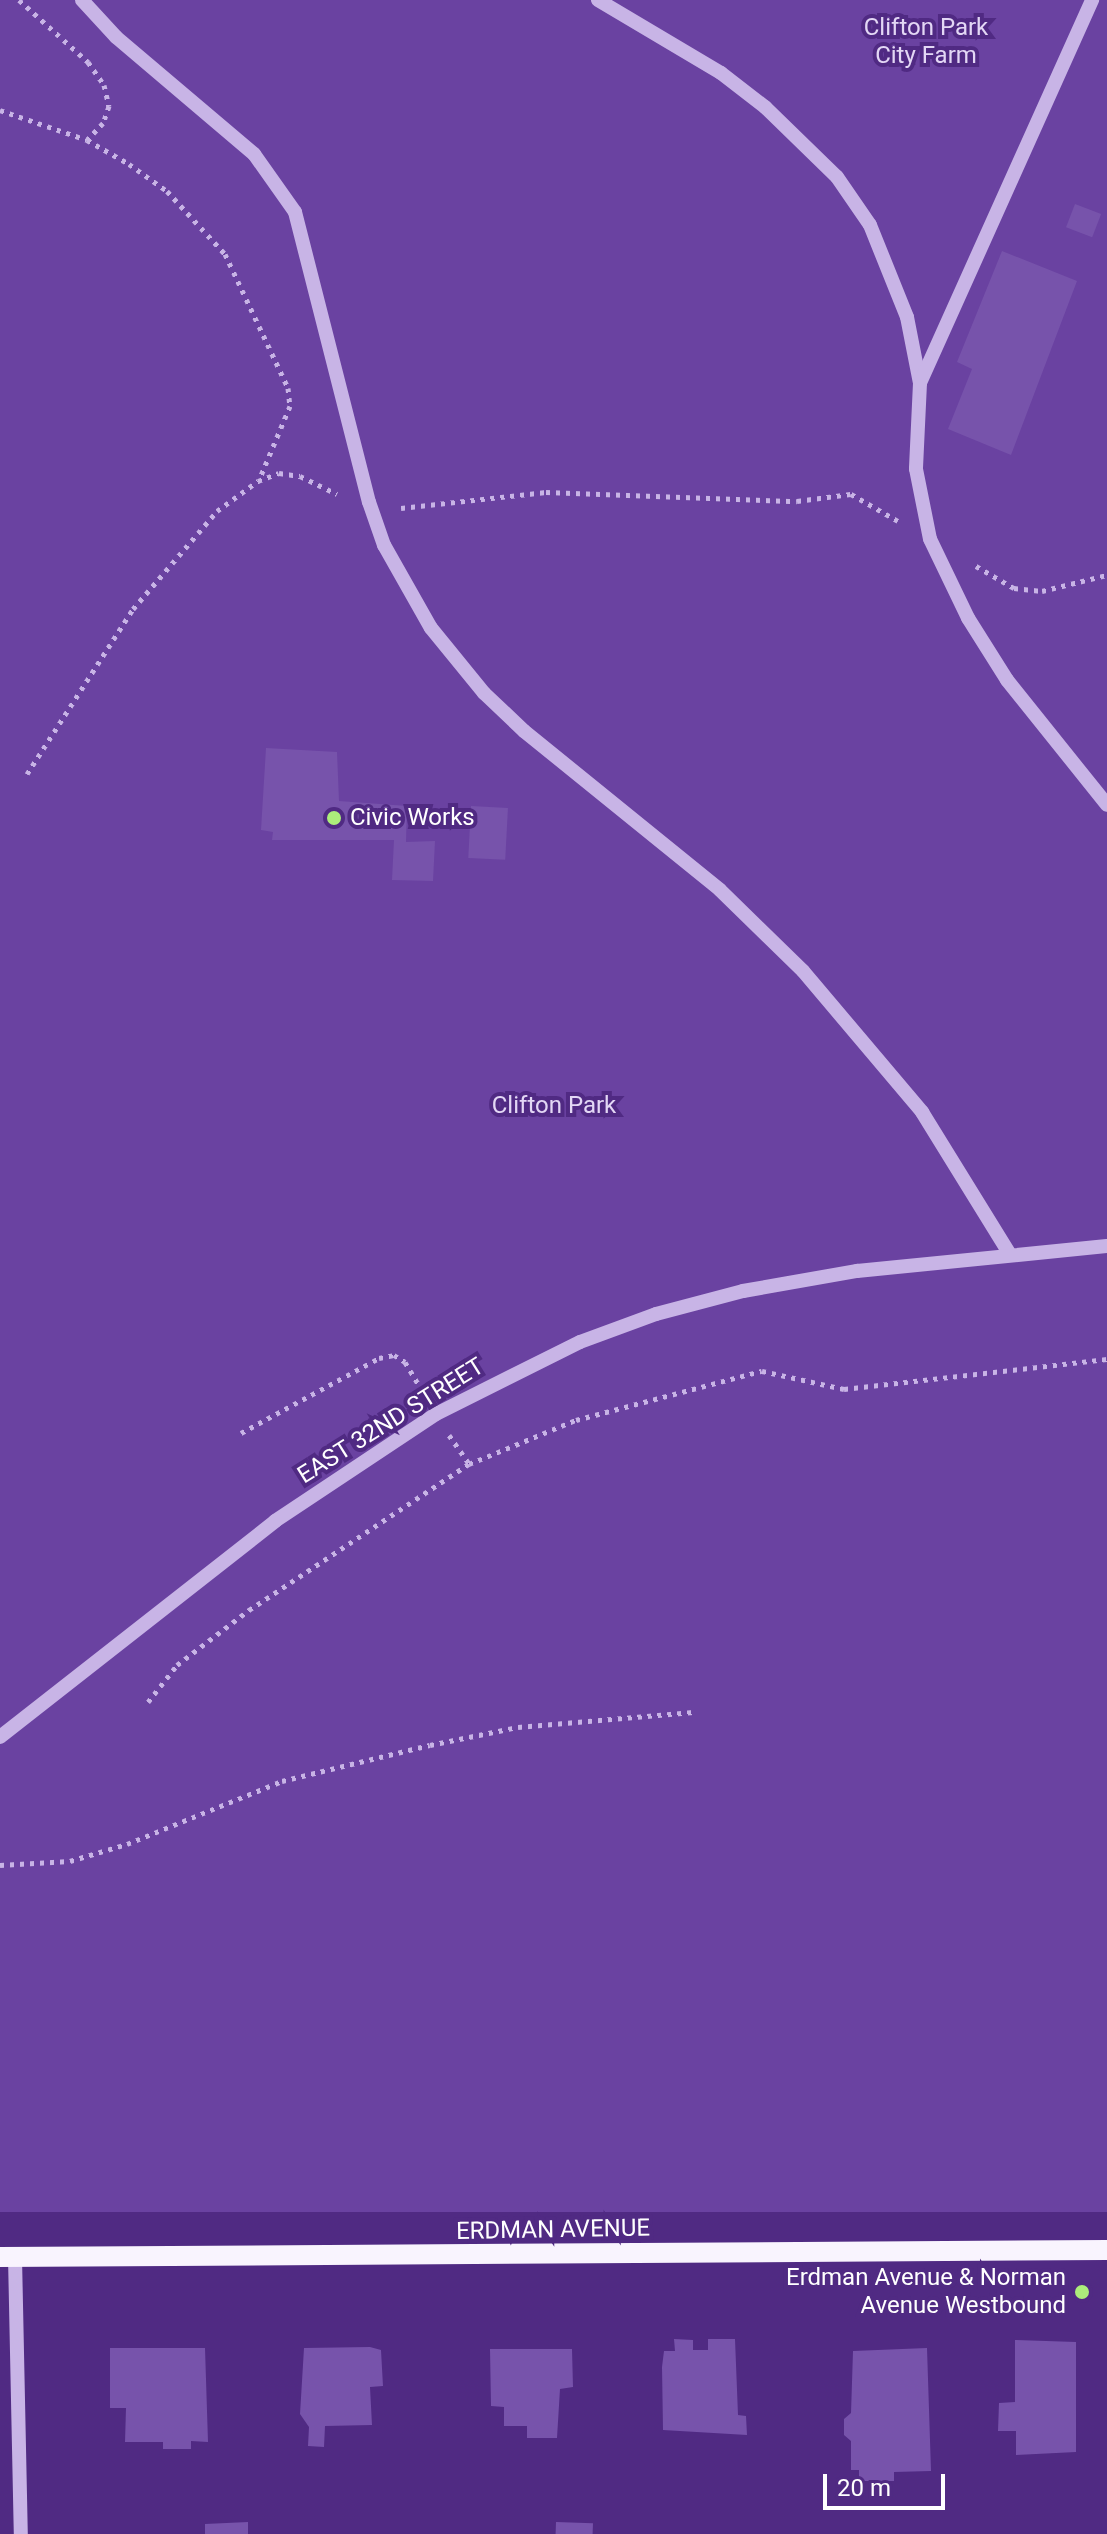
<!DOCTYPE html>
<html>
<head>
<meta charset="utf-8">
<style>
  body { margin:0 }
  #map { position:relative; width:1107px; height:2534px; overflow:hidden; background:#502a83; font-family:Roboto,sans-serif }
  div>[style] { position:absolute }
  .green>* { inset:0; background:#6a42a1; transform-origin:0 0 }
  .building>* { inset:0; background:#7753ab; transform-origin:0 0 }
  .path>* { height:5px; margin-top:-2.5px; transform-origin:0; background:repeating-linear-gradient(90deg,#c8b4e6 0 4px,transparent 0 10px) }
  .minor>* { height:14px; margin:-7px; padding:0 7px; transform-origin:7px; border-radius:7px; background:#c8b4e6 }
  .major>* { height:20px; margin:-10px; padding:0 10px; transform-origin:10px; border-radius:10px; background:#f9f4fe }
  .dots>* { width:22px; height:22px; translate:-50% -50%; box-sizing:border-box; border:4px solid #502a83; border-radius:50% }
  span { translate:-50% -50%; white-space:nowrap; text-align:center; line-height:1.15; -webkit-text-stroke:8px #502a83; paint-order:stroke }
  .park-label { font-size:24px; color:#e3d7f5 }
  .poi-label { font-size:24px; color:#fff }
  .left { translate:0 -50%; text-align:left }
  .right { translate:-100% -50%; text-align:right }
  .street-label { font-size:24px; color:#fff }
  .scale { position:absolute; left:823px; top:2474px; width:122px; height:36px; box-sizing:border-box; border:4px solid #fff; border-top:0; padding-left:10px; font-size:24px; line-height:28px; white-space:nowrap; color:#fff; -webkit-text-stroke:6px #502a83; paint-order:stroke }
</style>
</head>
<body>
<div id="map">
  <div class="green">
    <i style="left:0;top:0;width:1107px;height:2212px"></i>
  </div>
  <div class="building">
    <i style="left:1075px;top:204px;width:28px;height:25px;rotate:21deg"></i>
    <i style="clip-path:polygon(1002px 251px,1077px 281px,1011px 455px,948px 429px,972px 369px,957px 362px)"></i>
    <i style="clip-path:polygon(266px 748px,337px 752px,339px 801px,407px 806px,406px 842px,435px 841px,433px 881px,392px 880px,394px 840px,272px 840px,273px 832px,261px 830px)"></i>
    <i style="left:471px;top:806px;width:37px;height:52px;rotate:3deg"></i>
    <i style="clip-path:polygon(674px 2339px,693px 2340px,693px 2350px,708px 2350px,708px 2339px,735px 2339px,738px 2415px,746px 2416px,747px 2435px,663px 2430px,662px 2367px,664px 2351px,675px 2351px)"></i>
    <i style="clip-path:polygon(1015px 2340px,1076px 2342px,1076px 2452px,1016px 2455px,1016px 2431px,998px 2431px,999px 2403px,1015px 2402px)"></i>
    <i style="clip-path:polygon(370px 2347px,381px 2350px,383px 2386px,370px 2387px,372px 2425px,325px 2426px,324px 2447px,308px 2446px,309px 2427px,300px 2414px,304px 2348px)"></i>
    <i style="clip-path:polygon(110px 2348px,205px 2348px,208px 2442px,191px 2441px,191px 2449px,163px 2449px,163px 2442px,125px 2442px,126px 2408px,110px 2408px)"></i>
    <i style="clip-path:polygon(927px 2348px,931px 2471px,894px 2472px,894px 2481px,859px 2481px,859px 2470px,851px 2470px,851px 2441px,844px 2435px,844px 2419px,851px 2413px,853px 2351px)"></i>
    <i style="clip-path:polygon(490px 2349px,572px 2349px,573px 2387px,560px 2389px,557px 2438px,527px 2438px,527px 2426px,504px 2426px,504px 2407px,491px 2406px)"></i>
    <i style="clip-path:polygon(248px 2522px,248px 2534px,205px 2534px,205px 2524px)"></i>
    <i style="left:556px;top:2522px;width:37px;height:12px;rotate:2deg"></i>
  </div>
  <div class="path">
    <i style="left:19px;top:0;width:93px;rotate:41.9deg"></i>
    <i style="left:88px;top:62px;width:28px;rotate:55deg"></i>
    <i style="left:104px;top:85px;width:22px;rotate:77deg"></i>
    <i style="left:109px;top:106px;width:18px;rotate:109deg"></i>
    <i style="left:103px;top:123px;width:23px;rotate:133deg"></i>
    <i style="left:0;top:110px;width:92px;rotate:19deg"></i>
    <i style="left:87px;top:140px;width:48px;rotate:29.7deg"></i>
    <i style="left:129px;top:164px;width:47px;rotate:35.4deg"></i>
    <i style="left:167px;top:191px;width:86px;rotate:47.4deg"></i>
    <i style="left:225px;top:254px;width:148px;rotate:64.8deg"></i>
    <i style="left:288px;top:388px;width:18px;rotate:84deg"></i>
    <i style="left:290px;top:406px;width:80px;rotate:112.7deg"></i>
    <i style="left:401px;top:508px;width:146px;rotate:-6.3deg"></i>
    <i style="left:546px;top:492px;width:251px;rotate:2.1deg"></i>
    <i style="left:797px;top:501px;width:54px;rotate:-7.4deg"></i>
    <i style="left:851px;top:494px;width:54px;rotate:29.9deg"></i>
    <i style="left:976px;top:566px;width:44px;rotate:30.1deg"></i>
    <i style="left:1014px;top:588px;width:28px;rotate:6deg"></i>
    <i style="left:1042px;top:591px;width:67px;rotate:-13.8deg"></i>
    <i style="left:27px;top:774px;width:196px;rotate:-57.3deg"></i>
    <i style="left:133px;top:609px;width:129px;rotate:-49.4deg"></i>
    <i style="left:217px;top:511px;width:51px;rotate:-36.2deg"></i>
    <i style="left:258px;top:481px;width:22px;rotate:-21deg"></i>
    <i style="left:279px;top:473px;width:21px;rotate:8deg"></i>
    <i style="left:300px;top:476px;width:41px;rotate:25.9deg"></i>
    <i style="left:241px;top:1433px;width:157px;rotate:-28.5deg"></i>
    <i style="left:379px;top:1358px;width:15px;rotate:-11deg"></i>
    <i style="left:394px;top:1355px;width:13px;rotate:32deg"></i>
    <i style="left:405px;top:1362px;width:35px;rotate:59deg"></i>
    <i style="left:449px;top:1435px;width:35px;rotate:55deg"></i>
    <i style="left:148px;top:1702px;width:47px;rotate:-51.9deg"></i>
    <i style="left:177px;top:1665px;width:91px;rotate:-37.4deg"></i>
    <i style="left:249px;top:1610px;width:264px;rotate:-33.6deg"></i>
    <i style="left:469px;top:1464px;width:116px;rotate:-22.4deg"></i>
    <i style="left:576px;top:1420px;width:192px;rotate:-14.8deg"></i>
    <i style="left:762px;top:1371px;width:84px;rotate:12.4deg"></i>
    <i style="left:844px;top:1389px;width:265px;rotate:-6.5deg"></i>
    <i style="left:0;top:1865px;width:70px;rotate:-3.3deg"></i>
    <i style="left:70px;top:1861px;width:59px;rotate:-16.6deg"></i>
    <i style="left:127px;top:1844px;width:167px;rotate:-22.1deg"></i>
    <i style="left:282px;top:1781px;width:152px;rotate:-13.7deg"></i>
    <i style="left:430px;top:1745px;width:90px;rotate:-11.6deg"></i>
    <i style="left:518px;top:1727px;width:176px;rotate:-4.9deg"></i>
  </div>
  <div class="minor">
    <i style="left:82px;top:0;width:50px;rotate:47.4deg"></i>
    <i style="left:116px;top:37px;width:181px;rotate:40.3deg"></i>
    <i style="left:254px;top:154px;width:71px;rotate:54.7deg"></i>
    <i style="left:295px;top:212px;width:299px;rotate:75.7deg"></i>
    <i style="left:369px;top:502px;width:46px;rotate:70.8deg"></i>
    <i style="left:384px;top:545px;width:95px;rotate:60.5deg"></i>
    <i style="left:431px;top:628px;width:84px;rotate:50.8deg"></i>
    <i style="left:484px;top:693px;width:55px;rotate:43.5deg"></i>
    <i style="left:524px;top:731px;width:252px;rotate:39deg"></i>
    <i style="left:720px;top:890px;width:116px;rotate:44.3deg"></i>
    <i style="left:803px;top:971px;width:185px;rotate:49.8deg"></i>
    <i style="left:922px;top:1112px;width:166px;rotate:58.3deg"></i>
    <i style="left:598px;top:0;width:143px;rotate:30.7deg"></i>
    <i style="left:721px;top:73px;width:56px;rotate:37.7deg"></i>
    <i style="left:765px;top:107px;width:100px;rotate:44.2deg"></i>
    <i style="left:837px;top:177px;width:58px;rotate:55.5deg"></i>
    <i style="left:870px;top:225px;width:99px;rotate:68.1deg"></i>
    <i style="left:907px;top:317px;width:67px;rotate:78.9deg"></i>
    <i style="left:920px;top:383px;width:86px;rotate:92.7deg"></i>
    <i style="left:916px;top:469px;width:71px;rotate:78.7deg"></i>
    <i style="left:930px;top:539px;width:88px;rotate:64.3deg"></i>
    <i style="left:968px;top:618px;width:73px;rotate:57.8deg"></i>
    <i style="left:1007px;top:680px;width:160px;rotate:51.3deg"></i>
    <i style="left:920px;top:383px;width:420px;rotate:-65.8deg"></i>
    <i style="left:0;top:1737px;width:350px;rotate:-38.1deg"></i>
    <i style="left:275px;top:1521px;width:193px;rotate:-33.6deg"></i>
    <i style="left:436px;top:1414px;width:161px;rotate:-26.6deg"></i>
    <i style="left:580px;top:1342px;width:81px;rotate:-20.2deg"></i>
    <i style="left:656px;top:1314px;width:90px;rotate:-14.8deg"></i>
    <i style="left:743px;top:1291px;width:116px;rotate:-10deg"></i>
    <i style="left:857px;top:1271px;width:251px;rotate:-5.7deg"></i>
    <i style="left:15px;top:2257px;width:277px;rotate:88.8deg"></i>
  </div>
  <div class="major">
    <i style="left:0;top:2257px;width:1107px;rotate:-0.36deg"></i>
  </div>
  <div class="dots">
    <i style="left:334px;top:818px;background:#aced7b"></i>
    <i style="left:1082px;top:2292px;background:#aced7b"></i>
  </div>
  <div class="park-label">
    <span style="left:926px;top:42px">Clifton Park<br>City Farm</span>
    <span style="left:554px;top:1106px">Clifton Park</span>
  </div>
  <div class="poi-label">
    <span class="left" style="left:350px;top:818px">Civic Works</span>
    <span class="right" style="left:1066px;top:2292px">Erdman Avenue &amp; Norman<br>Avenue Westbound</span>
  </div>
  <div class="street-label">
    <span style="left:391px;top:1421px;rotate:-32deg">EAST 32ND STREET</span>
    <span style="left:553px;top:2230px;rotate:-1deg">ERDMAN AVENUE</span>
  </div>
  <div class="scale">20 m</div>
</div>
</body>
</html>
